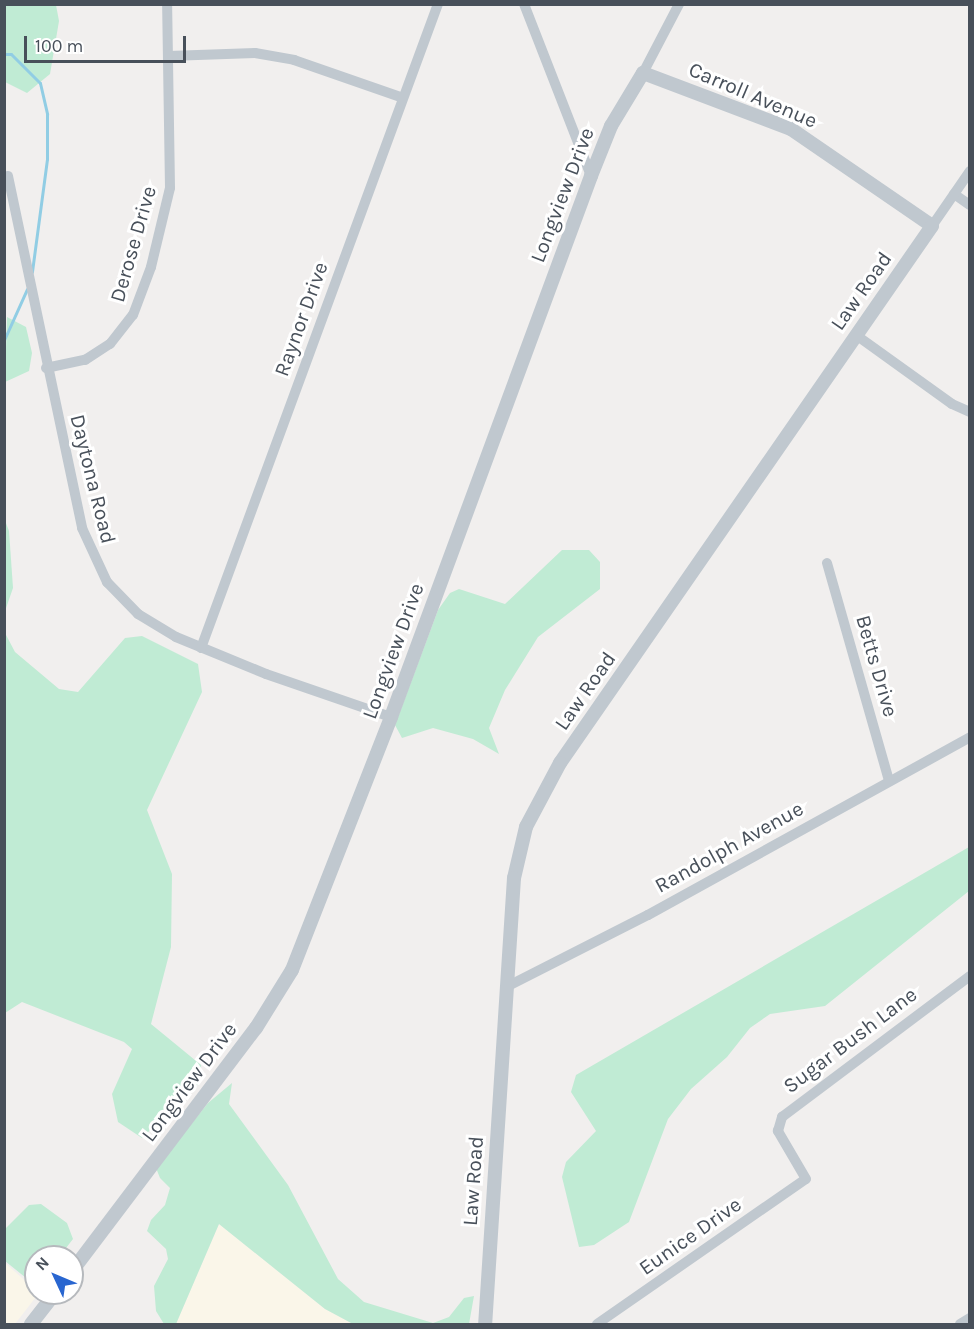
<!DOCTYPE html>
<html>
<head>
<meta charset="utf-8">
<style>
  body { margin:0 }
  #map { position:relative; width:974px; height:1329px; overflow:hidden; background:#f1efee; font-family:Karla,sans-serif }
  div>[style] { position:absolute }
  .commercial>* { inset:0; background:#faf6e9 }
  .green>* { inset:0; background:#c0ebd4 }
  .stream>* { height:3px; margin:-1.5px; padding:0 1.5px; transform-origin:1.5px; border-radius:1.5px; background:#91cde4 }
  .minor>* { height:10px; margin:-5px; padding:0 5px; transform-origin:5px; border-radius:5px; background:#c0c8cf }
  .tertiary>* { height:14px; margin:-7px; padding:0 7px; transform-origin:7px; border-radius:7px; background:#c0c8cf }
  span { translate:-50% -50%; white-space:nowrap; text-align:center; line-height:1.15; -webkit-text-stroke:6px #fff; paint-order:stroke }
  .street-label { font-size:21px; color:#48505a }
  .frame { position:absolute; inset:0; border:6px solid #48505a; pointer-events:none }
  .north { position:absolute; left:24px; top:1245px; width:60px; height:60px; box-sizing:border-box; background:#fff; border:2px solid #b6b9bd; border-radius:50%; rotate:314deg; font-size:16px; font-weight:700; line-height:24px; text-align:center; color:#48505a }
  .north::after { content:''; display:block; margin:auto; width:21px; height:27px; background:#2966d0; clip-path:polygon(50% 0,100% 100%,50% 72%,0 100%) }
  .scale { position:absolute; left:24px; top:36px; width:162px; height:27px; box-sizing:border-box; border:3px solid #48505a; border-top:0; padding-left:8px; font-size:18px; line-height:21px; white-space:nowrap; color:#48505a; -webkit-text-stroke:4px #fff; paint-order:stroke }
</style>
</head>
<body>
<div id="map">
  <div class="commercial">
    <i style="clip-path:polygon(219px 1224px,325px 1309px,353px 1324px,176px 1324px)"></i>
    <i style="clip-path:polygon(4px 1262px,39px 1293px,15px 1324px,5px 1324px)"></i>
  </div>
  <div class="green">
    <i style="clip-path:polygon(4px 5px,56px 5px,59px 21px,50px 74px,27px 93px,5px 82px)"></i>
    <i style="clip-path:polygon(7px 317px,26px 327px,32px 353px,29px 371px,5px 382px)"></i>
    <i style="clip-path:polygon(4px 518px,9px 531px,13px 588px,5px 611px)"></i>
    <i style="clip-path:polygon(562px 550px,589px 550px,600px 562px,600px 589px,538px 637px,505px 690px,489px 728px,499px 754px,473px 739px,433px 728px,402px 738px,395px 725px,438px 610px,450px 593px,459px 589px,505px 604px)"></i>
    <i style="clip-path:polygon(5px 633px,15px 652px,59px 689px,78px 692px,125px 638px,142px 636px,198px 664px,202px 692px,147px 810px,172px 874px,171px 947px,151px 1024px,201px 1065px,200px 1082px,142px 1138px,118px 1122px,112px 1094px,132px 1049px,124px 1042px,22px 1002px,5px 1013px)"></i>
    <i style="clip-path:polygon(969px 847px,969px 891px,825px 1006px,770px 1014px,750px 1028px,727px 1057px,691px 1089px,668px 1119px,629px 1222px,594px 1245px,579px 1247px,562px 1177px,566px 1162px,596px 1131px,571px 1092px,576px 1075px)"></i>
    <i style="clip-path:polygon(232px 1083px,229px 1104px,288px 1185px,338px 1279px,364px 1302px,433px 1323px,449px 1317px,464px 1298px,474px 1296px,469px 1324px,353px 1324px,325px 1309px,219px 1224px,176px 1324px,164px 1324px,156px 1311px,154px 1286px,168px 1259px,166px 1249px,147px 1231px,151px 1220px,165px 1205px,170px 1188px,160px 1178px,156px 1168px,208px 1103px)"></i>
    <i style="clip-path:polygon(41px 1204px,67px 1223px,73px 1239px,59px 1257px,36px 1257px,36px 1279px,31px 1282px,5px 1261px,5px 1229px,29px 1205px)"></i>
  </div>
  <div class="stream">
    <i style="left:4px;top:54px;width:7px"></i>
    <i style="left:11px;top:54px;width:41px;rotate:45deg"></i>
    <i style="left:40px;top:83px;width:32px;rotate:77deg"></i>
    <i style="left:47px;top:114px;width:45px;rotate:90deg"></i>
    <i style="left:47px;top:159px;width:114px;rotate:97.6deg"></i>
    <i style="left:4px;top:340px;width:56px;rotate:-65.7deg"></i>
  </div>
  <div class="minor">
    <i style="left:524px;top:4px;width:185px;rotate:68.7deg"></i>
    <i style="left:169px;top:56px;width:86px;rotate:-2deg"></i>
    <i style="left:255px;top:53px;width:40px;rotate:10deg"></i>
    <i style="left:294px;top:60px;width:115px;rotate:19.2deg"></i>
    <i style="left:643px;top:73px;width:78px;rotate:-62.4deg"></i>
    <i style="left:8px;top:176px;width:360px;rotate:78.1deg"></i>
    <i style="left:82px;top:528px;width:60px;rotate:65.2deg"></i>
    <i style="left:107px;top:582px;width:45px;rotate:45.9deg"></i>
    <i style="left:138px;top:614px;width:44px;rotate:31.2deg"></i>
    <i style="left:176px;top:637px;width:97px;rotate:22.3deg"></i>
    <i style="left:266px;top:674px;width:132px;rotate:19deg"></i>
    <i style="left:954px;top:194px;width:19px;rotate:35deg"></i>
    <i style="left:932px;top:226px;width:67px;rotate:-55.4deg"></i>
    <i style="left:856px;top:335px;width:118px;rotate:35.7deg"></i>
    <i style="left:952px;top:404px;width:20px;rotate:24deg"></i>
    <i style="left:46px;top:368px;width:40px;rotate:-12deg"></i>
    <i style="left:85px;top:360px;width:30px;rotate:-33deg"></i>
    <i style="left:110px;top:344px;width:37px;rotate:-52deg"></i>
    <i style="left:133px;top:315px;width:51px;rotate:-69.4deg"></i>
    <i style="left:151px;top:267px;width:81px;rotate:-76.5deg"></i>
    <i style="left:170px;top:188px;width:184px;rotate:-90.9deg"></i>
    <i style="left:827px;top:563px;width:226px;rotate:74.1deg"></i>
    <i style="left:201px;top:648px;width:686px;rotate:-69.8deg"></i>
    <i style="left:506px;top:987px;width:159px;rotate:-26.9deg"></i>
    <i style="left:648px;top:915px;width:368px;rotate:-28.9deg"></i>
    <i style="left:597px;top:1324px;width:254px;rotate:-34.8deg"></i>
    <i style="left:806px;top:1179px;width:56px;rotate:-120.3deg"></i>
    <i style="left:778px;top:1131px;width:15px;rotate:-74deg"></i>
    <i style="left:782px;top:1117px;width:235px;rotate:-36.9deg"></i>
    <i style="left:960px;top:1324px;width:12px;rotate:-31deg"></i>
  </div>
  <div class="tertiary">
    <i style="left:72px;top:1271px;width:305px;rotate:-52.9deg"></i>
    <i style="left:256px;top:1028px;width:68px;rotate:-58.2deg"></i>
    <i style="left:292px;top:970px;width:272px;rotate:-68.6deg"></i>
    <i style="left:391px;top:717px;width:577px;rotate:-69.71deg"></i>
    <i style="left:591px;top:176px;width:54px;rotate:-68.2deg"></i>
    <i style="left:611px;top:126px;width:62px;rotate:-58.9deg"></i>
    <i style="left:643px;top:73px;width:158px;rotate:20.7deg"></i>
    <i style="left:791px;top:129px;width:171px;rotate:34.5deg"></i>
    <i style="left:932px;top:226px;width:653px;rotate:124.71deg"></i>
    <i style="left:560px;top:763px;width:72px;rotate:118deg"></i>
    <i style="left:526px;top:827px;width:52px;rotate:103.2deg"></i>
    <i style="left:514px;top:878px;width:447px;rotate:93.7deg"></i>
    <i style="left:31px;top:1324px;width:39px;rotate:-52deg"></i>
  </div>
  <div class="street-label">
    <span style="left:753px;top:95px;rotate:23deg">Carroll Avenue</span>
    <span style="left:562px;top:195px;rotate:-69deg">Longview Drive</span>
    <span style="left:133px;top:244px;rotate:-74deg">Derose Drive</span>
    <span style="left:861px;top:291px;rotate:-55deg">Law Road</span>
    <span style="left:301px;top:319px;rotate:-70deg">Raynor Drive</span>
    <span style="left:93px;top:479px;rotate:76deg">Daytona Road</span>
    <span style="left:393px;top:651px;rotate:-70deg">Longview Drive</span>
    <span style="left:877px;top:666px;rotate:74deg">Betts Drive</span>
    <span style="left:585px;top:691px;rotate:-55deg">Law Road</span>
    <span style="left:729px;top:847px;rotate:-29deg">Randolph Avenue</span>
    <span style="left:850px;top:1040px;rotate:-37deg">Sugar Bush Lane</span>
    <span style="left:189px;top:1082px;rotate:-53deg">Longview Drive</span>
    <span style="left:473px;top:1181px;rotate:-86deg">Law Road</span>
    <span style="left:690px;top:1236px;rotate:-35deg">Eunice Drive</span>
  </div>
  <div class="frame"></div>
  <div class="north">N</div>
  <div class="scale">100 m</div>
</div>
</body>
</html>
